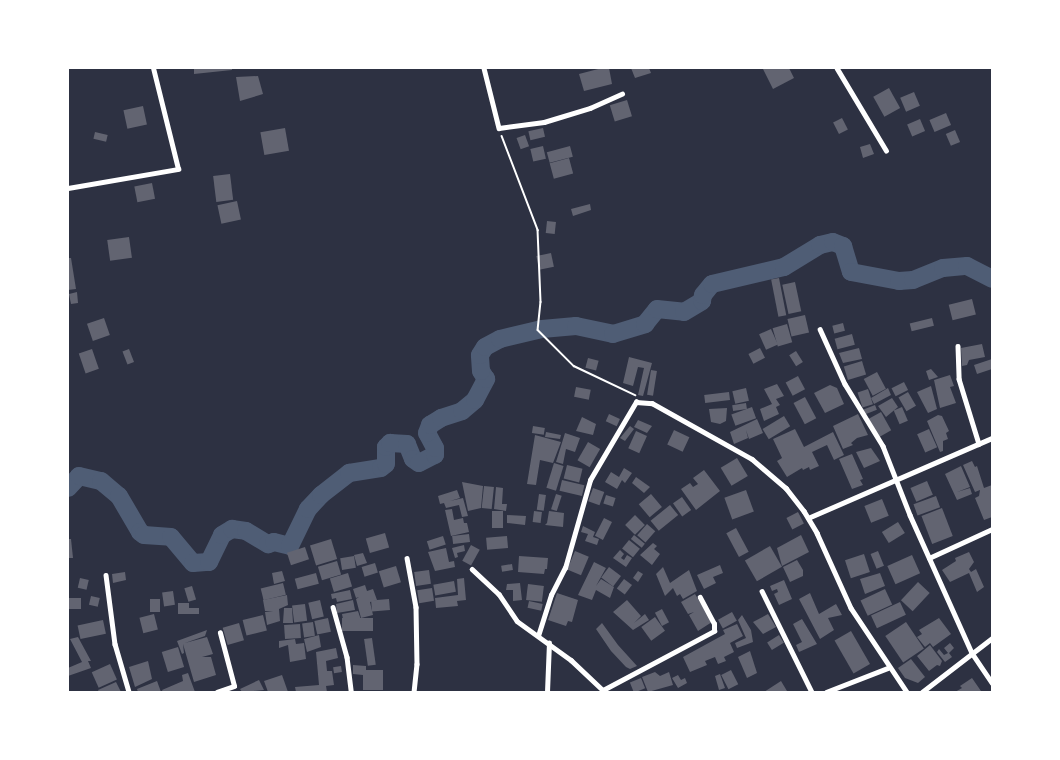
<!DOCTYPE html>
<html>
<head>
<meta charset="utf-8">
<style>
  body { margin:0 }
  #map { position:relative; width:1060px; height:760px; overflow:hidden; background:#2d3142; font-family:"Fira Sans",sans-serif }
  div>[style] { position:absolute }
  .river>* { height:18px; margin:-9px; padding:0 9px; transform-origin:9px; border-radius:9px; background:#4f5d75 }
  .building>* { inset:0; background:#626471; transform-origin:0 0 }
  .path>* { height:1.5px; margin:-0.75px; padding:0 0.75px; transform-origin:0.75px; border-radius:0.75px; background:#fff }
  .minor>* { height:4.5px; margin:-2.25px; padding:0 2.25px; transform-origin:2.25px; border-radius:2.25px; background:#fff }
  span { translate:-50% -50%; white-space:nowrap; text-align:center; line-height:1.15; -webkit-text-stroke:5px #fff; paint-order:stroke }
  .frame { position:absolute; inset:0; border:69px solid #fff; pointer-events:none }
</style>
</head>
<body>
<div id="map">
  <div class="river">
    <i style="left:68px;top:488px;width:16px;rotate:-47deg"></i>
    <i style="left:79px;top:476px;width:23px;rotate:13deg"></i>
    <i style="left:101px;top:481px;width:23px;rotate:40deg"></i>
    <i style="left:119px;top:496px;width:42px;rotate:59.7deg"></i>
    <i style="left:140px;top:532px;width:5px;rotate:37deg"></i>
    <i style="left:144px;top:535px;width:27px;rotate:4deg"></i>
    <i style="left:171px;top:537px;width:34px;rotate:50deg"></i>
    <i style="left:193px;top:563px;width:16px;rotate:-4deg"></i>
    <i style="left:209px;top:562px;width:30px;rotate:-64deg"></i>
    <i style="left:222px;top:535px;width:12px;rotate:-31deg"></i>
    <i style="left:232px;top:529px;width:14px;rotate:8deg"></i>
    <i style="left:246px;top:531px;width:26px;rotate:31deg"></i>
    <i style="left:268px;top:544px;width:6px;rotate:-18deg"></i>
    <i style="left:274px;top:542px;width:16px;rotate:14deg"></i>
    <i style="left:290px;top:546px;width:41px;rotate:-64.1deg"></i>
    <i style="left:308px;top:509px;width:19px;rotate:-47deg"></i>
    <i style="left:321px;top:495px;width:36px;rotate:-38deg"></i>
    <i style="left:349px;top:473px;width:32px;rotate:-9deg"></i>
    <i style="left:381px;top:468px;width:6px;rotate:-39deg"></i>
    <i style="left:386px;top:464px;width:17px;rotate:-90deg"></i>
    <i style="left:386px;top:447px;width:6px;rotate:-45deg"></i>
    <i style="left:390px;top:443px;width:17px;rotate:3deg"></i>
    <i style="left:407px;top:444px;width:16px;rotate:68deg"></i>
    <i style="left:413px;top:459px;width:7px;rotate:34deg"></i>
    <i style="left:419px;top:463px;width:18px;rotate:-27deg"></i>
    <i style="left:435px;top:455px;width:7px;rotate:-90deg"></i>
    <i style="left:435px;top:448px;width:17px;rotate:-118deg"></i>
    <i style="left:427px;top:433px;width:9px;rotate:-69deg"></i>
    <i style="left:430px;top:425px;width:13px;rotate:-32deg"></i>
    <i style="left:441px;top:418px;width:22px;rotate:-18deg"></i>
    <i style="left:462px;top:411px;width:17px;rotate:-40deg"></i>
    <i style="left:475px;top:400px;width:24px;rotate:-62deg"></i>
    <i style="left:486px;top:379px;width:9px;rotate:-122deg"></i>
    <i style="left:481px;top:371px;width:16px;rotate:-94deg"></i>
    <i style="left:480px;top:355px;width:9px;rotate:-58deg"></i>
    <i style="left:485px;top:347px;width:17px;rotate:-28deg"></i>
    <i style="left:500px;top:339px;width:43px;rotate:-13.4deg"></i>
    <i style="left:542px;top:329px;width:34px;rotate:-5deg"></i>
    <i style="left:576px;top:326px;width:38px;rotate:12deg"></i>
    <i style="left:613px;top:334px;width:34px;rotate:-17deg"></i>
    <i style="left:645px;top:324px;width:19px;rotate:-51deg"></i>
    <i style="left:657px;top:309px;width:27px;rotate:6deg"></i>
    <i style="left:684px;top:312px;width:21px;rotate:-31deg"></i>
    <i style="left:702px;top:301px;width:6px;rotate:-81deg"></i>
    <i style="left:703px;top:295px;width:14px;rotate:-51deg"></i>
    <i style="left:712px;top:284px;width:74px;rotate:-13.3deg"></i>
    <i style="left:784px;top:267px;width:42px;rotate:-31.4deg"></i>
    <i style="left:820px;top:245px;width:13px;rotate:-13deg"></i>
    <i style="left:833px;top:242px;width:11px;rotate:22deg"></i>
    <i style="left:843px;top:246px;width:27px;rotate:73deg"></i>
    <i style="left:851px;top:272px;width:49px;rotate:10.6deg"></i>
    <i style="left:899px;top:281px;width:14px;rotate:-4deg"></i>
    <i style="left:913px;top:280px;width:32px;rotate:-22deg"></i>
    <i style="left:943px;top:268px;width:24px;rotate:-5deg"></i>
    <i style="left:967px;top:266px;width:28px;rotate:27deg"></i>
  </div>
  <div class="building">
    <i style="clip-path:polygon(194px 68px,232px 68px,232px 70px,194px 74px)"></i>
    <i style="clip-path:polygon(602px 68px,609px 68px,612px 84px,584px 91px,579px 74px)"></i>
    <i style="clip-path:polygon(631px 68px,649px 68px,651px 73px,635px 78px)"></i>
    <i style="clip-path:polygon(767px 68px,789px 68px,794px 78px,773px 89px,763px 69px)"></i>
    <i style="clip-path:polygon(258px 76px,263px 94px,240px 101px,236px 77px)"></i>
    <i style="left:889px;top:88px;width:23px;height:18px;rotate:61deg"></i>
    <i style="left:914px;top:92px;width:15px;height:15px;rotate:67deg"></i>
    <i style="left:627px;top:100px;width:17px;height:18px;rotate:73deg"></i>
    <i style="left:143px;top:106px;width:19px;height:20px;rotate:78deg"></i>
    <i style="left:946px;top:113px;width:13px;height:18px;rotate:67deg"></i>
    <i style="left:842px;top:118px;width:13px;height:10px;rotate:63deg"></i>
    <i style="left:920px;top:119px;width:13px;height:14px;rotate:67deg"></i>
    <i style="left:285px;top:128px;width:23px;height:25px;rotate:80deg"></i>
    <i style="left:543px;top:128px;width:9px;height:15px;rotate:77deg"></i>
    <i style="left:955px;top:130px;width:13px;height:10px;rotate:67deg"></i>
    <i style="left:95px;top:132px;width:13px;height:7px;rotate:13deg"></i>
    <i style="left:525px;top:135px;width:12px;height:9px;rotate:70deg"></i>
    <i style="clip-path:polygon(870px 144px,874px 154px,863px 158px,860px 147px)"></i>
    <i style="left:543px;top:146px;width:13px;height:13px;rotate:77deg"></i>
    <i style="left:570px;top:146px;width:11px;height:24px;rotate:75deg"></i>
    <i style="left:569px;top:158px;width:16px;height:20px;rotate:75deg"></i>
    <i style="left:230px;top:174px;width:26px;height:17px;rotate:83deg"></i>
    <i style="left:152px;top:183px;width:16px;height:18px;rotate:79deg"></i>
    <i style="left:237px;top:201px;width:19px;height:20px;rotate:78deg"></i>
    <i style="clip-path:polygon(590px 204px,591px 210px,573px 216px,571px 209px)"></i>
    <i style="left:547px;top:221px;width:9px;height:12px;rotate:6deg"></i>
    <i style="left:129px;top:237px;width:21px;height:22px;rotate:82deg"></i>
    <i style="left:551px;top:253px;width:14px;height:15px;rotate:78deg"></i>
    <i style="clip-path:polygon(68px 258px,71px 258px,76px 289px,68px 290px)"></i>
    <i style="left:779px;top:278px;width:38px;height:8px;rotate:79deg"></i>
    <i style="left:795px;top:282px;width:30px;height:13px;rotate:78deg"></i>
    <i style="clip-path:polygon(77px 292px,78px 303px,71px 304px,69px 294px)"></i>
    <i style="left:972px;top:299px;width:16px;height:24px;rotate:76deg"></i>
    <i style="left:805px;top:315px;width:18px;height:18px;rotate:77deg"></i>
    <i style="left:104px;top:318px;width:18px;height:18px;rotate:71deg"></i>
    <i style="left:932px;top:318px;width:8px;height:23px;rotate:76deg"></i>
    <i style="left:843px;top:323px;width:8px;height:11px;rotate:76deg"></i>
    <i style="left:787px;top:324px;width:19px;height:15px;rotate:74deg"></i>
    <i style="left:771px;top:329px;width:17px;height:13px;rotate:66deg"></i>
    <i style="left:852px;top:334px;width:11px;height:18px;rotate:75deg"></i>
    <i style="clip-path:polygon(982px 344px,985px 357px,969px 360px,967px 365px,962px 366px,961px 348px)"></i>
    <i style="left:760px;top:348px;width:11px;height:13px;rotate:63deg"></i>
    <i style="clip-path:polygon(859px 348px,862px 359px,843px 363px,839px 353px)"></i>
    <i style="left:92px;top:349px;width:21px;height:14px;rotate:71deg"></i>
    <i style="left:129px;top:349px;width:14px;height:7px;rotate:69deg"></i>
    <i style="left:796px;top:351px;width:13px;height:8px;rotate:58deg"></i>
    <i style="clip-path:polygon(629px 357px,652px 363px,643px 396px,638px 395px,644px 368px,638px 367px,633px 386px,623px 383px)"></i>
    <i style="left:588px;top:358px;width:11px;height:10px;rotate:15deg"></i>
    <i style="clip-path:polygon(992px 359px,992px 369px,977px 374px,974px 365px)"></i>
    <i style="left:862px;top:361px;width:14px;height:19px;rotate:73deg"></i>
    <i style="clip-path:polygon(931px 369px,938px 377px,929px 380px,926px 371px)"></i>
    <i style="left:651px;top:370px;width:6px;height:25px;rotate:9deg"></i>
    <i style="left:877px;top:372px;width:19px;height:15px;rotate:62deg"></i>
    <i style="clip-path:polygon(950px 375px,954px 386px,950px 387px,956px 403px,940px 408px,934px 380px)"></i>
    <i style="left:798px;top:376px;width:15px;height:14px;rotate:62deg"></i>
    <i style="left:904px;top:382px;width:9px;height:14px;rotate:63deg"></i>
    <i style="clip-path:polygon(777px 384px,784px 396px,776px 399px,780px 405px,776px 407px,779px 414px,764px 421px,760px 409px,772px 404px,764px 389px)"></i>
    <i style="clip-path:polygon(830px 385px,837px 388px,844px 404px,825px 413px,814px 393px)"></i>
    <i style="clip-path:polygon(931px 386px,937px 409px,928px 413px,917px 392px)"></i>
    <i style="left:576px;top:387px;width:15px;height:10px;rotate:11deg"></i>
    <i style="left:746px;top:388px;width:13px;height:14px;rotate:77deg"></i>
    <i style="clip-path:polygon(888px 388px,891px 395px,874px 404px,871px 398px)"></i>
    <i style="left:868px;top:389px;width:16px;height:11px;rotate:72deg"></i>
    <i style="left:729px;top:392px;width:8px;height:25px;rotate:83deg"></i>
    <i style="left:908px;top:392px;width:16px;height:11px;rotate:60deg"></i>
    <i style="left:805px;top:397px;width:24px;height:13px;rotate:62deg"></i>
    <i style="clip-path:polygon(892px 398px,898px 407px,886px 417px,878px 406px)"></i>
    <i style="left:746px;top:403px;width:6px;height:14px;rotate:81deg"></i>
    <i style="left:875px;top:405px;width:5px;height:13px;rotate:68deg"></i>
    <i style="left:752px;top:407px;width:12px;height:22px;rotate:70deg"></i>
    <i style="left:902px;top:407px;width:15px;height:9px;rotate:67deg"></i>
    <i style="clip-path:polygon(727px 408px,726px 421px,720px 424px,711px 422px,709px 409px)"></i>
    <i style="left:881px;top:412px;width:21px;height:14px;rotate:61deg"></i>
    <i style="left:609px;top:414px;width:12px;height:8px;rotate:24deg"></i>
    <i style="clip-path:polygon(858px 414px,868px 435px,857px 438px,851px 443px,853px 445px,843px 449px,833px 426px)"></i>
    <i style="clip-path:polygon(938px 415px,942px 416px,949px 431px,946px 433px,948px 439px,943px 441px,943px 451px,940px 452px,927px 421px)"></i>
    <i style="left:784px;top:416px;width:12px;height:25px;rotate:59deg"></i>
    <i style="clip-path:polygon(582px 417px,596px 424px,593px 435px,576px 431px)"></i>
    <i style="clip-path:polygon(757px 419px,763px 433px,749px 439px,746px 430px,748px 438px,734px 444px,730px 432px)"></i>
    <i style="clip-path:polygon(638px 420px,652px 426px,647px 433px,634px 427px)"></i>
    <i style="left:533px;top:426px;width:12px;height:7px;rotate:9deg"></i>
    <i style="clip-path:polygon(630px 426px,634px 429px,625px 441px,620px 438px)"></i>
    <i style="clip-path:polygon(795px 429px,804px 447px,833px 432px,844px 455px,834px 460px,827px 445px,812px 452px,819px 466px,810px 470px,809px 467px,803px 470px,802px 468px,787px 477px,777px 461px,782px 458px,773px 439px)"></i>
    <i style="left:929px;top:429px;width:20px;height:13px;rotate:66deg"></i>
    <i style="left:674px;top:430px;width:17px;height:16px;rotate:25deg"></i>
    <i style="left:636px;top:431px;width:12px;height:19px;rotate:24deg"></i>
    <i style="clip-path:polygon(546px 432px,561px 435px,560px 439px,545px 437px)"></i>
    <i style="clip-path:polygon(565px 433px,580px 438px,575px 452px,566px 449px,563px 464px,556px 462px)"></i>
    <i style="clip-path:polygon(535px 435px,561px 442px,553px 463px,540px 460px,536px 485px,527px 484px)"></i>
    <i style="left:588px;top:442px;width:14px;height:21px;rotate:30deg"></i>
    <i style="clip-path:polygon(871px 448px,880px 461px,864px 468px,856px 452px)"></i>
    <i style="clip-path:polygon(852px 454px,863px 479px,860px 480px,863px 485px,852px 489px,839px 459px)"></i>
    <i style="left:737px;top:458px;width:21px;height:19px;rotate:59deg"></i>
    <i style="clip-path:polygon(972px 461px,975px 467px,977px 466px,984px 488px,992px 485px,992px 517px,984px 520px,975px 498px,979px 496px,980px 490px,975px 492px,963px 465px)"></i>
    <i style="left:554px;top:463px;width:10px;height:26px;rotate:17deg"></i>
    <i style="left:567px;top:465px;width:16px;height:14px;rotate:14deg"></i>
    <i style="clip-path:polygon(961px 466px,970px 487px,957px 492px,970px 488px,972px 494px,957px 500px,945px 474px)"></i>
    <i style="clip-path:polygon(624px 468px,632px 473px,625px 483px,622px 480px,617px 489px,605px 482px,611px 472px,619px 477px)"></i>
    <i style="clip-path:polygon(704px 470px,720px 491px,696px 510px,681px 489px,690px 483px,693px 487px,698px 484px,693px 478px)"></i>
    <i style="clip-path:polygon(636px 477px,650px 487px,644px 493px,632px 483px)"></i>
    <i style="left:562px;top:480px;width:23px;height:11px;rotate:13deg"></i>
    <i style="left:927px;top:481px;width:15px;height:18px;rotate:67deg"></i>
    <i style="clip-path:polygon(462px 482px,483px 486px,481px 508px,468px 511px)"></i>
    <i style="left:484px;top:486px;width:10px;height:22px;rotate:6deg"></i>
    <i style="clip-path:polygon(496px 487px,503px 488px,502px 504px,507px 504px,506px 511px,494px 509px)"></i>
    <i style="left:593px;top:488px;width:12px;height:14px;rotate:20deg"></i>
    <i style="clip-path:polygon(457px 490px,460px 498px,450px 501px,463px 498px,468px 516px,462px 517px,459px 505px,446px 508px,444px 503px,440px 504px,438px 496px)"></i>
    <i style="left:746px;top:490px;width:23px;height:23px;rotate:70deg"></i>
    <i style="left:539px;top:494px;width:7px;height:16px;rotate:8deg"></i>
    <i style="left:556px;top:494px;width:6px;height:16px;rotate:18deg"></i>
    <i style="left:651px;top:494px;width:17px;height:16px;rotate:50deg"></i>
    <i style="left:606px;top:495px;width:10px;height:9px;rotate:17deg"></i>
    <i style="left:936px;top:496px;width:12px;height:24px;rotate:70deg"></i>
    <i style="left:682px;top:497px;width:16px;height:11px;rotate:55deg"></i>
    <i style="left:882px;top:499px;width:18px;height:19px;rotate:68deg"></i>
    <i style="left:670px;top:505px;width:13px;height:25px;rotate:51deg"></i>
    <i style="left:942px;top:508px;width:30px;height:22px;rotate:69deg"></i>
    <i style="clip-path:polygon(452px 509px,454px 520px,463px 518px,464px 523px,467px 523px,469px 532px,451px 536px,445px 510px)"></i>
    <i style="left:492px;top:511px;width:11px;height:17px"></i>
    <i style="left:534px;top:511px;width:8px;height:11px;rotate:7deg"></i>
    <i style="clip-path:polygon(549px 511px,564px 513px,563px 527px,545px 525px,547px 523px)"></i>
    <i style="left:798px;top:512px;width:13px;height:13px;rotate:63deg"></i>
    <i style="clip-path:polygon(507px 515px,526px 516px,525px 525px,507px 523px)"></i>
    <i style="left:635px;top:515px;width:14px;height:14px;rotate:45deg"></i>
    <i style="left:604px;top:518px;width:9px;height:20px;rotate:27deg"></i>
    <i style="left:898px;top:522px;width:13px;height:19px;rotate:58deg"></i>
    <i style="left:647px;top:524px;width:11px;height:15px;rotate:41deg"></i>
    <i style="clip-path:polygon(583px 526px,595px 532px,593px 537px,599px 539px,597px 545px,585px 541px,588px 534px,581px 532px)"></i>
    <i style="left:736px;top:528px;width:27px;height:11px;rotate:62deg"></i>
    <i style="left:385px;top:533px;width:15px;height:20px;rotate:74deg"></i>
    <i style="left:469px;top:534px;width:8px;height:17px;rotate:83deg"></i>
    <i style="left:634px;top:535px;width:14px;height:5px;rotate:39deg"></i>
    <i style="clip-path:polygon(801px 535px,809px 552px,782px 566px,777px 548px)"></i>
    <i style="left:443px;top:536px;width:9px;height:17px;rotate:72deg"></i>
    <i style="left:507px;top:536px;width:12px;height:21px;rotate:85deg"></i>
    <i style="clip-path:polygon(68px 539px,71px 539px,73px 558px,68px 558px)"></i>
    <i style="left:331px;top:539px;width:21px;height:22px;rotate:73deg"></i>
    <i style="left:629px;top:540px;width:14px;height:11px;rotate:39deg"></i>
    <i style="clip-path:polygon(653px 543px,657px 546px,654px 549px,660px 554px,652px 565px,640px 555px)"></i>
    <i style="clip-path:polygon(464px 545px,465px 551px,457px 553px,458px 557px,455px 558px,452px 548px)"></i>
    <i style="left:471px;top:545px;width:10px;height:18px;rotate:29deg"></i>
    <i style="left:770px;top:546px;width:24px;height:29px;rotate:60deg"></i>
    <i style="left:305px;top:547px;width:13px;height:19px;rotate:72deg"></i>
    <i style="clip-path:polygon(446px 548px,449px 562px,454px 561px,455px 567px,435px 571px,428px 552px)"></i>
    <i style="clip-path:polygon(620px 550px,624px 554px,621px 558px,624px 560px,627px 555px,632px 558px,626px 567px,613px 558px)"></i>
    <i style="left:575px;top:551px;width:15px;height:20px;rotate:23deg"></i>
    <i style="left:878px;top:551px;width:16px;height:8px;rotate:68deg"></i>
    <i style="clip-path:polygon(969px 552px,974px 562px,969px 569px,971px 572px,976px 569px,984px 587px,977px 592px,969px 573px,950px 582px,942px 570px,956px 561px,955px 558px)"></i>
    <i style="clip-path:polygon(363px 553px,367px 563px,357px 566px,354px 555px)"></i>
    <i style="left:864px;top:554px;width:19px;height:20px;rotate:72deg"></i>
    <i style="left:912px;top:555px;width:20px;height:27px;rotate:66deg"></i>
    <i style="left:354px;top:556px;width:12px;height:14px;rotate:81deg"></i>
    <i style="clip-path:polygon(519px 556px,548px 558px,547px 569px,545px 569px,544px 574px,518px 572px)"></i>
    <i style="clip-path:polygon(797px 560px,803px 570px,803px 576px,790px 582px,783px 567px)"></i>
    <i style="left:337px;top:561px;width:14px;height:20px;rotate:73deg"></i>
    <i style="clip-path:polygon(594px 562px,606px 568px,596px 586px,601px 579px,614px 587px,610px 598px,596px 590px,592px 600px,578px 595px)"></i>
    <i style="left:375px;top:563px;width:10px;height:14px;rotate:73deg"></i>
    <i style="left:512px;top:564px;width:6px;height:11px;rotate:81deg"></i>
    <i style="clip-path:polygon(720px 565px,723px 573px,713px 577px,716px 583px,704px 589px,697px 575px)"></i>
    <i style="left:396px;top:566px;width:17px;height:18px;rotate:73deg"></i>
    <i style="left:609px;top:567px;width:15px;height:13px;rotate:37deg"></i>
    <i style="clip-path:polygon(663px 567px,670px 583px,689px 570px,697px 591px,683px 599px,680px 594px,677px 596px,673px 588px,665px 596px,656px 574px)"></i>
    <i style="left:429px;top:570px;width:14px;height:15px;rotate:82deg"></i>
    <i style="clip-path:polygon(282px 571px,285px 581px,274px 584px,272px 573px)"></i>
    <i style="clip-path:polygon(638px 571px,643px 574px,638px 582px,633px 578px)"></i>
    <i style="clip-path:polygon(125px 572px,126px 580px,113px 583px,112px 574px)"></i>
    <i style="left:316px;top:573px;width:11px;height:22px;rotate:75deg"></i>
    <i style="left:348px;top:573px;width:14px;height:19px;rotate:73deg"></i>
    <i style="clip-path:polygon(880px 573px,885px 586px,865px 594px,860px 579px)"></i>
    <i style="left:80px;top:578px;width:9px;height:10px;rotate:13deg"></i>
    <i style="clip-path:polygon(464px 578px,466px 600px,457px 601px,458px 606px,436px 608px,435px 598px,458px 595px,457px 579px)"></i>
    <i style="left:624px;top:579px;width:10px;height:12px;rotate:37deg"></i>
    <i style="clip-path:polygon(784px 580px,792px 599px,779px 605px,774px 594px,778px 592px,777px 589px,772px 591px,770px 586px)"></i>
    <i style="left:454px;top:581px;width:11px;height:21px;rotate:80deg"></i>
    <i style="left:918px;top:582px;width:16px;height:25px;rotate:43deg"></i>
    <i style="left:283px;top:583px;width:12px;height:23px;rotate:76deg"></i>
    <i style="clip-path:polygon(520px 583px,522px 600px,513px 601px,513px 590px,506px 590px,507px 584px)"></i>
    <i style="left:528px;top:584px;width:16px;height:16px;rotate:7deg"></i>
    <i style="clip-path:polygon(365px 585px,367px 591px,373px 589px,377px 600px,370px 602px,373px 615px,361px 618px,356px 599px,359px 597px,356px 598px,353px 589px)"></i>
    <i style="left:192px;top:586px;width:14px;height:8px;rotate:73deg"></i>
    <i style="left:432px;top:588px;width:13px;height:15px;rotate:81deg"></i>
    <i style="left:885px;top:589px;width:17px;height:27px;rotate:65deg"></i>
    <i style="clip-path:polygon(350px 590px,352px 599px,337px 602px,336px 598px,332px 599px,331px 594px)"></i>
    <i style="left:173px;top:591px;width:14px;height:11px;rotate:82deg"></i>
    <i style="clip-path:polygon(557px 593px,578px 600px,572px 622px,568px 621px,566px 626px,548px 620px)"></i>
    <i style="clip-path:polygon(810px 593px,819px 614px,836px 604px,842px 615px,828px 618px,834px 630px,820px 639px,799px 599px)"></i>
    <i style="clip-path:polygon(695px 594px,712px 622px,698px 631px,689px 615px,694px 612px,688px 614px,681px 602px)"></i>
    <i style="clip-path:polygon(287px 595px,288px 605px,279px 609px,280px 621px,267px 625px,265px 612px,273px 611px,265px 611px,263px 600px)"></i>
    <i style="left:91px;top:596px;width:9px;height:9px;rotate:13deg"></i>
    <i style="left:69px;top:598px;width:12px;height:11px"></i>
    <i style="left:150px;top:599px;width:10px;height:13px"></i>
    <i style="left:389px;top:599px;width:11px;height:18px;rotate:85deg"></i>
    <i style="left:320px;top:600px;width:17px;height:12px;rotate:77deg"></i>
    <i style="clip-path:polygon(353px 600px,355px 610px,337px 613px,336px 604px)"></i>
    <i style="clip-path:polygon(627px 600px,641px 616px,634px 623px,645px 614px,649px 620px,633px 630px,613px 612px)"></i>
    <i style="left:529px;top:601px;width:14px;height:7px;rotate:12deg"></i>
    <i style="left:900px;top:602px;width:14px;height:32px;rotate:65deg"></i>
    <i style="clip-path:polygon(178px 603px,189px 603px,189px 608px,199px 608px,199px 614px,178px 614px)"></i>
    <i style="left:305px;top:604px;width:17px;height:13px;rotate:83deg"></i>
    <i style="clip-path:polygon(284px 608px,292px 608px,293px 623px,283px 623px)"></i>
    <i style="left:662px;top:609px;width:15px;height:8px;rotate:62deg"></i>
    <i style="clip-path:polygon(358px 611px,361px 620px,344px 624px,342px 614px)"></i>
    <i style="left:732px;top:612px;width:10px;height:16px;rotate:61deg"></i>
    <i style="left:154px;top:614px;width:16px;height:15px;rotate:76deg"></i>
    <i style="clip-path:polygon(768px 614px,776px 627px,763px 634px,753px 622px)"></i>
    <i style="left:263px;top:615px;width:16px;height:21px;rotate:76deg"></i>
    <i style="clip-path:polygon(742px 615px,751px 630px,753px 642px,737px 648px,735px 643px,746px 638px,738px 620px)"></i>
    <i style="left:655px;top:617px;width:17px;height:17px;rotate:54deg"></i>
    <i style="left:328px;top:618px;width:14px;height:14px;rotate:78deg"></i>
    <i style="left:373px;top:618px;width:13px;height:31px;rotate:90deg"></i>
    <i style="clip-path:polygon(939px 618px,951px 634px,933px 647px,930px 643px,925px 647px,917px 637px,922px 634px,919px 630px)"></i>
    <i style="clip-path:polygon(802px 619px,817px 644px,799px 652px,796px 645px,802px 642px,793px 624px)"></i>
    <i style="left:103px;top:620px;width:14px;height:26px;rotate:78deg"></i>
    <i style="left:313px;top:622px;width:14px;height:11px;rotate:82deg"></i>
    <i style="left:906px;top:622px;width:32px;height:25px;rotate:56deg"></i>
    <i style="left:239px;top:623px;width:18px;height:17px;rotate:74deg"></i>
    <i style="clip-path:polygon(602px 623px,618px 645px,637px 666px,630px 669px,626px 667px,611px 651px,596px 629px)"></i>
    <i style="left:300px;top:624px;width:14px;height:16px;rotate:86deg"></i>
    <i style="clip-path:polygon(737px 624px,743px 636px,730px 643px,734px 652px,724px 657px,726px 661px,718px 664px,715px 657px,705px 661px,707px 665px,690px 672px,683px 657px,725px 634px,723px 630px)"></i>
    <i style="clip-path:polygon(207px 630px,205px 636px,185px 643px,207px 637px,213px 654px,202px 657px,211px 657px,216px 675px,194px 682px,183px 644px,184px 653px,182px 654px,177px 641px)"></i>
    <i style="left:851px;top:631px;width:38px;height:19px;rotate:60deg"></i>
    <i style="clip-path:polygon(319px 635px,321px 647px,307px 652px,304px 639px)"></i>
    <i style="left:779px;top:635px;width:9px;height:14px;rotate:58deg"></i>
    <i style="clip-path:polygon(78px 637px,91px 661px,88px 661px,91px 668px,68px 676px,68px 668px,82px 662px,70px 639px)"></i>
    <i style="left:372px;top:638px;width:27px;height:8px;rotate:82deg"></i>
    <i style="clip-path:polygon(295px 639px,296px 644px,304px 643px,306px 659px,290px 662px,288px 645px,279px 648px,279px 641px)"></i>
    <i style="clip-path:polygon(950px 643px,954px 648px,949px 653px,952px 657px,945px 662px,937px 652px,939px 649px,944px 655px,948px 653px,944px 648px)"></i>
    <i style="clip-path:polygon(930px 645px,942px 661px,940px 666px,937px 665px,929px 671px,917px 656px)"></i>
    <i style="left:178px;top:647px;width:21px;height:17px;rotate:73deg"></i>
    <i style="clip-path:polygon(336px 648px,338px 658px,326px 661px,327px 671px,332px 671px,334px 685px,326px 686px,327px 692px,296px 692px,295px 687px,319px 685px,316px 652px)"></i>
    <i style="clip-path:polygon(750px 651px,757px 673px,747px 678px,738px 657px)"></i>
    <i style="clip-path:polygon(911px 659px,925px 677px,918px 683px,905px 678px,898px 668px)"></i>
    <i style="clip-path:polygon(148px 661px,152px 679px,135px 687px,129px 667px)"></i>
    <i style="left:110px;top:664px;width:17px;height:20px;rotate:66deg"></i>
    <i style="clip-path:polygon(353px 665px,366px 666px,366px 670px,383px 670px,383px 690px,363px 690px,363px 675px,353px 674px)"></i>
    <i style="left:341px;top:666px;width:6px;height:8px;rotate:81deg"></i>
    <i style="left:731px;top:670px;width:16px;height:11px;rotate:63deg"></i>
    <i style="clip-path:polygon(655px 672px,660px 676px,669px 672px,673px 685px,648px 692px,642px 677px)"></i>
    <i style="clip-path:polygon(188px 673px,195px 692px,163px 692px,162px 690px,183px 681px,182px 675px)"></i>
    <i style="clip-path:polygon(720px 674px,725px 688px,719px 690px,715px 676px)"></i>
    <i style="clip-path:polygon(282px 675px,288px 692px,268px 692px,264px 681px)"></i>
    <i style="clip-path:polygon(678px 675px,681px 680px,685px 678px,687px 683px,678px 688px,672px 678px)"></i>
    <i style="left:641px;top:678px;width:11px;height:12px;rotate:68deg"></i>
    <i style="clip-path:polygon(972px 678px,981px 691px,955px 692px,962px 688px,960px 686px)"></i>
    <i style="clip-path:polygon(259px 680px,264px 690px,242px 692px,240px 689px)"></i>
    <i style="clip-path:polygon(157px 681px,161px 692px,138px 692px,137px 689px)"></i>
    <i style="clip-path:polygon(781px 681px,787px 691px,764px 692px)"></i>
    <i style="clip-path:polygon(116px 682px,121px 692px,99px 692px,98px 690px)"></i>
  </div>
  <div class="path">
    <i style="left:502px;top:136px;width:101px;rotate:69deg"></i>
    <i style="left:538px;top:230px;width:72px;rotate:87.6deg"></i>
    <i style="left:541px;top:302px;width:28px;rotate:96deg"></i>
    <i style="left:538px;top:330px;width:51px;rotate:45deg"></i>
    <i style="left:574px;top:366px;width:68px;rotate:25.4deg"></i>
  </div>
  <div class="minor">
    <i style="left:484px;top:68px;width:62px;rotate:76deg"></i>
    <i style="left:499px;top:128px;width:45px;rotate:-7.6deg"></i>
    <i style="left:544px;top:122px;width:48px;rotate:-16.9deg"></i>
    <i style="left:590px;top:108px;width:35px;rotate:-24deg"></i>
    <i style="left:837px;top:68px;width:96px;rotate:59.1deg"></i>
    <i style="left:68px;top:188px;width:112px;rotate:-9.8deg"></i>
    <i style="left:178px;top:169px;width:104px;rotate:-103.9deg"></i>
    <i style="left:820px;top:329px;width:60px;rotate:65.6deg"></i>
    <i style="left:845px;top:384px;width:73px;rotate:58.5deg"></i>
    <i style="left:883px;top:446px;width:74px;rotate:68.6deg"></i>
    <i style="left:910px;top:515px;width:151px;rotate:65.8deg"></i>
    <i style="left:972px;top:653px;width:36px;rotate:56deg"></i>
    <i style="left:958px;top:346px;width:33px;rotate:88deg"></i>
    <i style="left:959px;top:379px;width:68px;rotate:72.9deg"></i>
    <i style="left:808px;top:518px;width:201px;rotate:-23.5deg"></i>
    <i style="left:407px;top:558px;width:50px;rotate:79.6deg"></i>
    <i style="left:416px;top:607px;width:57px;rotate:89deg"></i>
    <i style="left:417px;top:664px;width:28px;rotate:96deg"></i>
    <i style="left:929px;top:558px;width:69px;rotate:-24.7deg"></i>
    <i style="left:472px;top:569px;width:37px;rotate:43deg"></i>
    <i style="left:499px;top:594px;width:32px;rotate:56deg"></i>
    <i style="left:517px;top:621px;width:67px;rotate:35.8deg"></i>
    <i style="left:571px;top:660px;width:47px;rotate:43.3deg"></i>
    <i style="left:106px;top:575px;width:70px;rotate:82.6deg"></i>
    <i style="left:115px;top:644px;width:50px;rotate:73.7deg"></i>
    <i style="left:762px;top:591px;width:113px;rotate:63.7deg"></i>
    <i style="left:333px;top:607px;width:52px;rotate:74.4deg"></i>
    <i style="left:347px;top:657px;width:35px;rotate:83deg"></i>
    <i style="left:538px;top:636px;width:43px;rotate:-72.4deg"></i>
    <i style="left:551px;top:595px;width:30px;rotate:-63deg"></i>
    <i style="left:565px;top:568px;width:91px;rotate:-74.1deg"></i>
    <i style="left:590px;top:480px;width:91px;rotate:-59.5deg"></i>
    <i style="left:636px;top:402px;width:16px;rotate:4deg"></i>
    <i style="left:652px;top:403px;width:115px;rotate:29.2deg"></i>
    <i style="left:752px;top:459px;width:45px;rotate:40.5deg"></i>
    <i style="left:786px;top:488px;width:29px;rotate:52deg"></i>
    <i style="left:804px;top:511px;width:26px;rotate:59deg"></i>
    <i style="left:817px;top:533px;width:82px;rotate:65.6deg"></i>
    <i style="left:851px;top:608px;width:101px;rotate:56.3deg"></i>
    <i style="left:603px;top:690px;width:126px;rotate:-28deg"></i>
    <i style="left:714px;top:631px;width:7px;rotate:-90deg"></i>
    <i style="left:714px;top:624px;width:30px;rotate:-118deg"></i>
    <i style="left:217px;top:692px;width:18px;rotate:-19deg"></i>
    <i style="left:234px;top:686px;width:55px;rotate:-104.8deg"></i>
    <i style="left:547px;top:692px;width:49px;rotate:-87.7deg"></i>
    <i style="left:826px;top:692px;width:66px;rotate:-21.2deg"></i>
    <i style="left:922px;top:692px;width:88px;rotate:-37.6deg"></i>
  </div>
  <div class="frame"></div>
</div>
</body>
</html>
